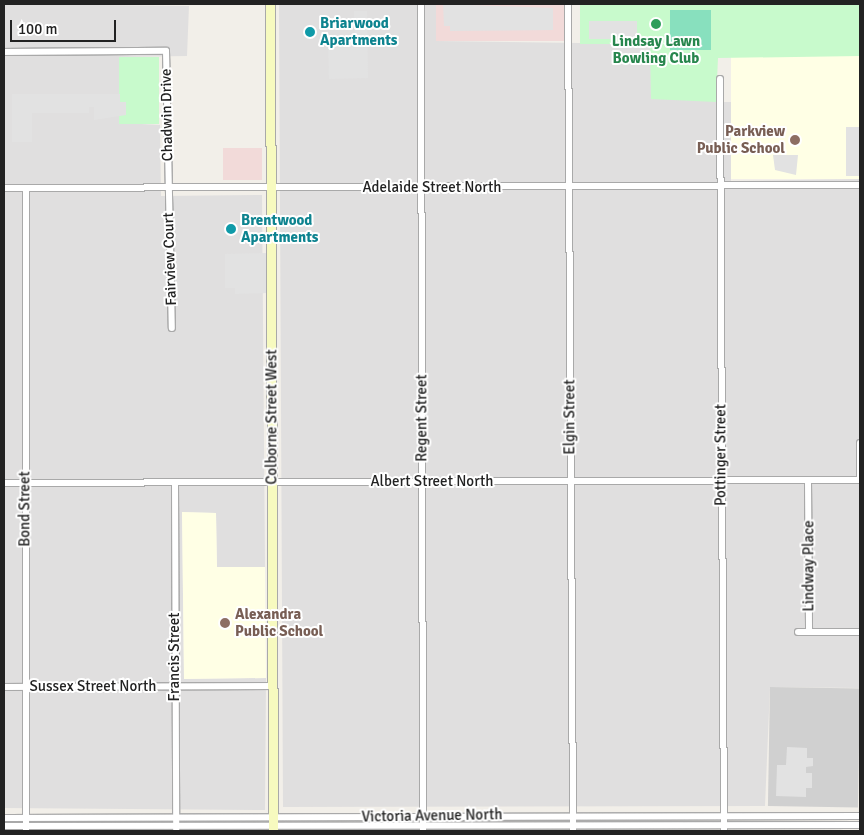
<!DOCTYPE html>
<html>
<head>
<meta charset="utf-8">
<style>
  body { margin:0 }
  #map { position:relative; width:864px; height:835px; overflow:hidden; background:#f2efe9; font-family:Signika,sans-serif }
  div>[style] { position:absolute }
  .residential>* { inset:0; background:#e0dfdf }
  .commercial>* { inset:0; background:#f2dad9; transform-origin:0 0 }
  .education>* { inset:0; background:#ffffe5; transform-origin:0 0 }
  .religious>* { inset:0; background:#d0d0d0; transform-origin:0 0 }
  .park>* { inset:0; background:#c8facc; transform-origin:0 0 }
  .pitch>* { inset:0; background:#88e0be; transform-origin:0 0 }
  .parking>* { inset:0; background:#e2e2e2; transform-origin:0 0 }
  .roads { filter:drop-shadow(1px 0 #a9a9a9) drop-shadow(-1px 0 #a9a9a9) drop-shadow(0 1px #a9a9a9) drop-shadow(0 -1px #a9a9a9) }
  .minor>* { height:6px; margin:-3px; padding:0 3px; transform-origin:3px; border-radius:3px; background:#fff }
  .secondary>* { height:9px; margin:-4.5px; padding:0 4.5px; transform-origin:4.5px; border-radius:4.5px; background:#f7fabf }
  .dots>* { width:14px; height:14px; translate:-50% -50%; box-sizing:border-box; border:2px solid #fff; border-radius:50% }
  span { translate:-50% -50%; white-space:nowrap; text-align:center; line-height:1.15; -webkit-text-stroke:4px #fff; paint-order:stroke }
  .culture-label { font-size:15px; color:#0d838f; font-weight:700 }
  .left { translate:0 -50%; text-align:left }
  .leisure-label { font-size:15px; color:#27864d; font-weight:700 }
  .street-label { font-size:15px; color:#222 }
  .education-label { font-size:15px; color:#785e54; font-weight:700 }
  .right { translate:-100% -50%; text-align:right }
  .frame { position:absolute; inset:0; border:5px solid #222; pointer-events:none }
  .scale { position:absolute; left:10px; top:20px; width:106px; height:22px; box-sizing:border-box; border:2px solid #222; border-top:0; padding-left:6px; font-size:15px; line-height:18px; white-space:nowrap; color:#222; -webkit-text-stroke:4px #fff; paint-order:stroke }
</style>
</head>
<body>
<div id="map">
  <div class="residential">
    <i style="clip-path:polygon(4px 4px,189px 6px,187px 56px,119px 57px,122px 123px,160px 125px,161px 196px,262px 195px,265px 567px,217px 567px,216px 513px,182px 512px,184px 679px,266px 678px,265px 810px,4px 808px)"></i>
    <i style="clip-path:polygon(436px 4px,437px 41px,650px 44px,716px 102px,731px 102px,731px 181px,860px 179px,860px 688px,770px 687px,765px 806px,283px 807px,279px 5px)"></i>
  </div>
  <div class="commercial">
    <i style="left:436px;top:4px;width:132px;height:37px"></i>
    <i style="left:223px;top:148px;width:39px;height:32px"></i>
  </div>
  <div class="education">
    <i style="left:860px;top:56px;width:123px;height:129px;rotate:90deg"></i>
    <i style="clip-path:polygon(182px 512px,216px 513px,217px 567px,265px 567px,266px 678px,184px 679px)"></i>
  </div>
  <div class="religious">
    <i style="left:770px;top:687px;width:90px;height:119px;rotate:1deg"></i>
  </div>
  <div class="park">
    <i style="clip-path:polygon(580px 4px,860px 4px,860px 56px,718px 58px,716px 102px,651px 99px,650px 44px,580px 44px)"></i>
    <i style="left:119px;top:57px;width:40px;height:67px"></i>
  </div>
  <div class="pitch">
    <i style="left:670px;top:10px;width:41px;height:40px"></i>
  </div>
  <div class="parking">
    <i style="clip-path:polygon(443px 4px,553px 8px,553px 30px,450px 31px,450px 26px,444px 26px)"></i>
    <i style="clip-path:polygon(354px 11px,367px 11px,368px 78px,329px 79px,328px 45px,355px 44px)"></i>
    <i style="left:589px;top:21px;width:48px;height:18px"></i>
    <i style="clip-path:polygon(12px 94px,120px 94px,120px 102px,126px 102px,126px 115px,94px 120px,94px 107px,89px 107px,89px 113px,32px 113px,32px 142px,12px 142px)"></i>
    <i style="left:846px;top:127px;width:14px;height:49px"></i>
    <i style="clip-path:polygon(773px 155px,798px 155px,796px 175px,775px 170px)"></i>
    <i style="clip-path:polygon(268px 253px,268px 293px,235px 294px,235px 288px,225px 288px,225px 254px)"></i>
    <i style="clip-path:polygon(787px 747px,807px 748px,807px 758px,813px 758px,813px 766px,806px 767px,806px 773px,812px 773px,812px 788px,806px 788px,806px 797px,776px 796px,777px 765px,786px 765px)"></i>
  </div>
  <div class="roads">
    <div class="minor">
      <i style="left:421px;top:4px;width:827px;rotate:89.86deg"></i>
      <i style="left:568px;top:4px;width:827px;rotate:89.65deg"></i>
      <i style="left:4px;top:52px;width:162px;rotate:-0.4deg"></i>
      <i style="left:166px;top:51px;width:277px;rotate:88.8deg"></i>
      <i style="left:720px;top:79px;width:752px;rotate:89.7deg"></i>
      <i style="left:4px;top:188px;width:856px;rotate:-0.2deg"></i>
      <i style="left:26px;top:188px;width:643px;rotate:90deg"></i>
      <i style="left:860px;top:480px;width:37px;rotate:-90deg"></i>
      <i style="left:808px;top:481px;width:149px;rotate:89.6deg"></i>
      <i style="left:175px;top:482px;width:349px;rotate:89.8deg"></i>
      <i style="left:4px;top:483px;width:856px;rotate:-0.2deg"></i>
      <i style="left:798px;top:632px;width:62px"></i>
      <i style="left:4px;top:687px;width:269px;rotate:-0.2deg"></i>
      <i style="left:4px;top:818px;width:856px;rotate:-0.13deg"></i>
      <i style="left:4px;top:826px;width:856px;rotate:-0.07deg"></i>
    </div>
    <div class="secondary">
      <i style="left:270px;top:4px;width:827px;rotate:89.79deg"></i>
    </div>
  </div>
  <div class="dots">
    <i style="left:656px;top:24px;background:#2e9e5b"></i>
    <i style="left:310px;top:32px;background:#0f9aa8"></i>
    <i style="left:795px;top:140px;background:#8d6e63"></i>
    <i style="left:231px;top:229px;background:#0f9aa8"></i>
    <i style="left:225px;top:623px;background:#8d6e63"></i>
  </div>
  <div class="culture-label">
    <span class="left" style="left:320px;top:32px">Briarwood<br>Apartments</span>
    <span class="left" style="left:241px;top:229px">Brentwood<br>Apartments</span>
  </div>
  <div class="leisure-label">
    <span style="left:656px;top:50px">Lindsay Lawn<br>Bowling Club</span>
  </div>
  <div class="street-label">
    <span style="left:167px;top:115px;rotate:-91deg">Chadwin Drive</span>
    <span style="left:432px;top:188px">Adelaide Street North</span>
    <span style="left:170px;top:259px;rotate:-92deg">Fairview Court</span>
    <span style="left:272px;top:417px;rotate:-90deg">Colborne Street West</span>
    <span style="left:570px;top:417px;rotate:-90deg">Elgin Street</span>
    <span style="left:422px;top:418px;rotate:-90deg">Regent Street</span>
    <span style="left:721px;top:455px;rotate:-90deg">Pottinger Street</span>
    <span style="left:432px;top:482px">Albert Street North</span>
    <span style="left:25px;top:509px;rotate:-90deg">Bond Street</span>
    <span style="left:809px;top:566px;rotate:-90deg">Lindway Place</span>
    <span style="left:175px;top:657px;rotate:-90deg">Francis Street</span>
    <span style="left:93px;top:687px">Sussex Street North</span>
    <span style="left:432px;top:816px;rotate:-1deg">Victoria Avenue North</span>
  </div>
  <div class="education-label">
    <span class="right" style="left:785px;top:140px">Parkview<br>Public School</span>
    <span class="left" style="left:235px;top:623px">Alexandra<br>Public School</span>
  </div>
  <div class="frame"></div>
  <div class="scale">100 m</div>
</div>
</body>
</html>
